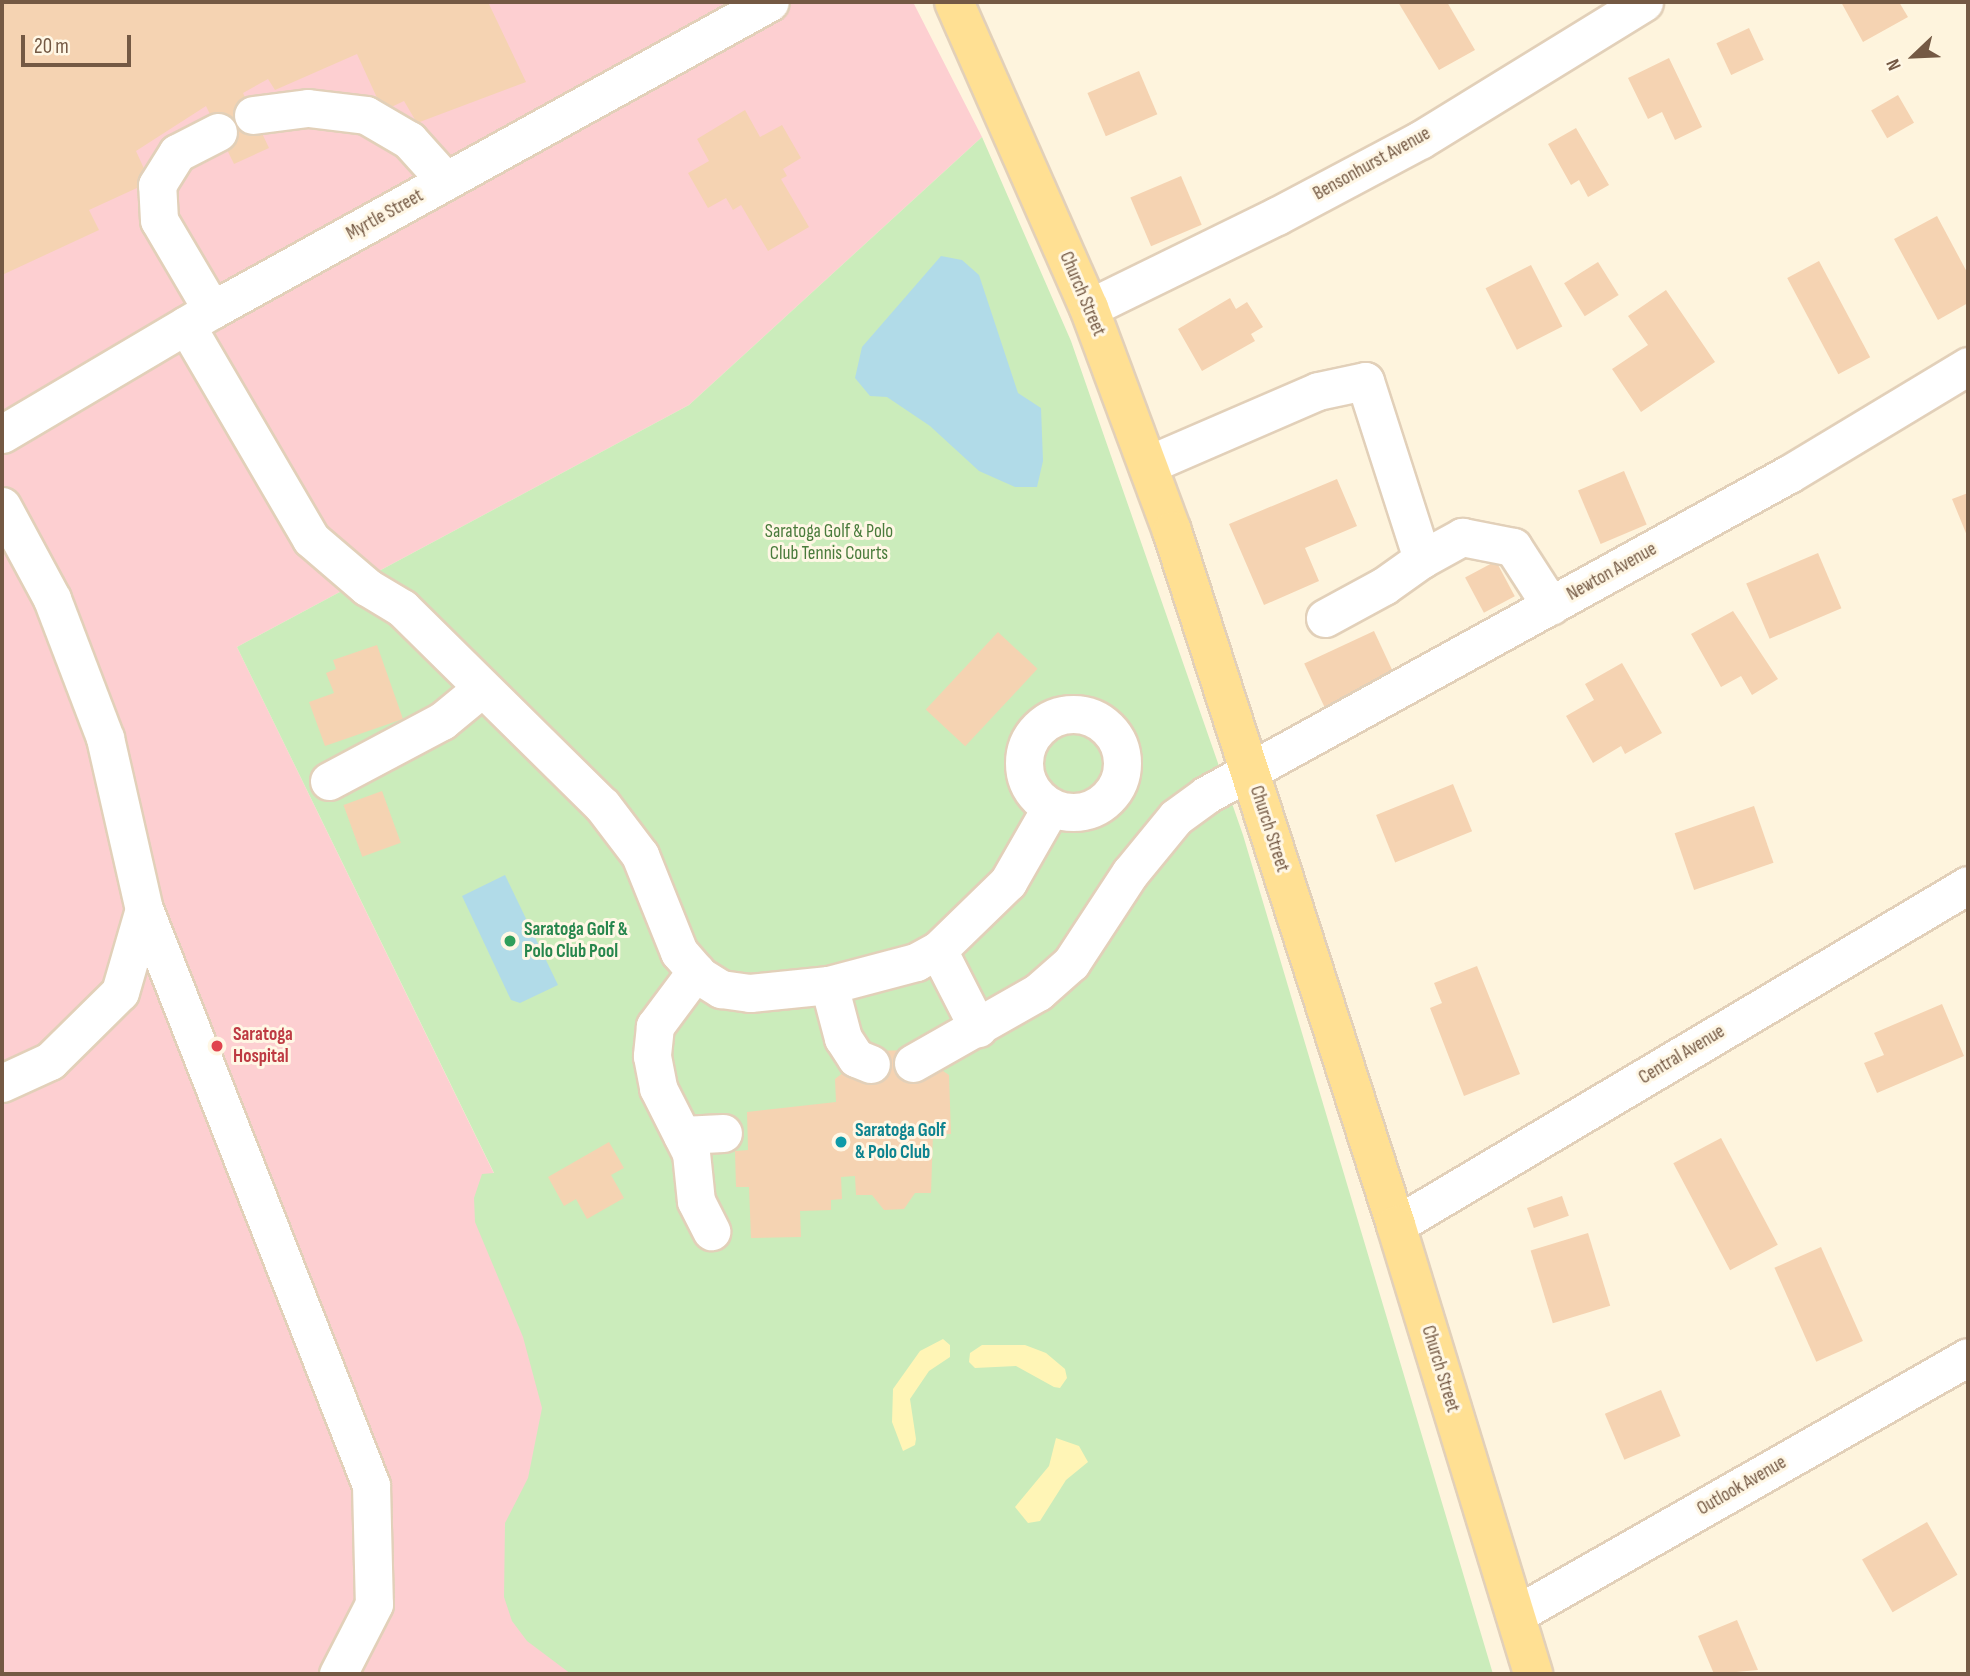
<!DOCTYPE html>
<html>
<head>
<meta charset="utf-8">
<style>
  body { margin:0 }
  #map { position:relative; width:1970px; height:1676px; overflow:hidden; background:#fef4dd; font-family:"Sofia Sans Condensed",sans-serif }
  div>[style] { position:absolute }
  .medical>* { inset:0; background:#fdcfd1 }
  .green>* { inset:0; background:#cbecbb }
  .sand>* { inset:0; background:#fff5b6 }
  .water>* { inset:0; background:#b1dbe8 }
  .building>* { inset:0; background:#f5d3b2; transform-origin:0 0 }
  .roads { filter:drop-shadow(2px 0 #e2d0b9) drop-shadow(-2px 0 #e2d0b9) drop-shadow(0 2px #e2d0b9) drop-shadow(0 -2px #e2d0b9) }
  .minor>* { height:37px; margin:-18.5px; padding:0 18.5px; transform-origin:18.5px; border-radius:18.5px; background:#fff }
  .minor>.ring { margin:-18.5px; padding:0; box-sizing:content-box; background:none; border:37px solid #fff; border-radius:50% }
  .major>* { height:38px; margin:-19px; padding:0 19px; transform-origin:19px; border-radius:19px; background:#ffe093 }
  .dots>* { width:19px; height:19px; translate:-50% -50%; box-sizing:border-box; border:4px solid #fff7e5; border-radius:50% }
  span { translate:-50% -50%; white-space:nowrap; text-align:center; line-height:1.15; -webkit-text-stroke:6px #fff7e5; paint-order:stroke }
  .street-label { font-size:19px; color:#745944 }
  .park-label { font-size:19px; color:#497b3b }
  .leisure-label { font-size:19px; color:#27864d; font-weight:700 }
  .left { translate:0 -50%; text-align:left }
  .health-label { font-size:19px; color:#be3a42; font-weight:700 }
  .culture-label { font-size:19px; color:#0d838f; font-weight:700 }
  .frame { position:absolute; inset:0; border:4px solid #745944; pointer-events:none }
  .north { position:absolute; left:1879px; top:21px; width:70px; height:70px; -webkit-text-stroke:5px #fff7e5; paint-order:stroke; rotate:247deg; font-size:19px; font-weight:700; line-height:28px; text-align:center; color:#745944 }
  .north::after { content:''; display:block; margin:auto; width:24px; height:32px; background:#745944; clip-path:polygon(50% 0,100% 100%,50% 72%,0 100%) }
  .scale { position:absolute; left:21px; top:35px; width:110px; height:32px; box-sizing:border-box; border:4px solid #745944; border-top:0; padding-left:9px; font-size:21px; line-height:24px; white-space:nowrap; color:#745944; -webkit-text-stroke:5px #fff7e5; paint-order:stroke }
</style>
</head>
<body>
<div id="map">
  <div class="medical">
    <i style="clip-path:polygon(2px 2px,913px 2px,982px 137px,689px 405px,237px 647px,626px 1444px,674px 1674px,2px 1674px)"></i>
  </div>
  <div class="green">
    <i style="clip-path:polygon(982px 137px,1071px 341px,1243px 835px,1493px 1674px,571px 1674px,527px 1641px,512px 1621px,504px 1597px,505px 1523px,528px 1478px,542px 1408px,523px 1337px,475px 1222px,474px 1198px,482px 1174px,494px 1173px,237px 647px,689px 405px)"></i>
  </div>
  <div class="sand">
    <i style="clip-path:polygon(943px 1339px,950px 1345px,950px 1357px,929px 1371px,910px 1399px,916px 1439px,915px 1445px,903px 1451px,892px 1422px,893px 1389px,920px 1351px)"></i>
    <i style="clip-path:polygon(982px 1345px,1025px 1345px,1046px 1353px,1065px 1369px,1067px 1378px,1060px 1388px,1054px 1387px,1016px 1366px,975px 1368px,969px 1362px,970px 1353px)"></i>
    <i style="clip-path:polygon(1056px 1438px,1079px 1446px,1088px 1462px,1066px 1480px,1040px 1521px,1028px 1523px,1015px 1507px,1049px 1466px)"></i>
  </div>
  <div class="water">
    <i style="clip-path:polygon(941px 256px,962px 260px,979px 275px,1018px 393px,1041px 408px,1043px 461px,1037px 487px,1015px 487px,979px 471px,930px 426px,887px 397px,870px 396px,855px 378px,862px 347px)"></i>
    <i style="clip-path:polygon(505px 875px,558px 985px,520px 1003px,511px 1000px,462px 896px)"></i>
  </div>
  <div class="building">
    <i style="clip-path:polygon(2px 2px,488px 2px,526px 82px,417px 123px,404px 101px,383px 111px,357px 54px,275px 90px,268px 79px,243px 93px,269px 148px,234px 164px,206px 106px,136px 151px,150px 182px,89px 210px,99px 230px,2px 275px)"></i>
    <i style="clip-path:polygon(1398px 2px,1447px 2px,1475px 50px,1439px 70px)"></i>
    <i style="clip-path:polygon(1841px 2px,1899px 2px,1908px 17px,1863px 42px)"></i>
    <i style="left:1749px;top:28px;width:35px;height:36px;rotate:65deg"></i>
    <i style="clip-path:polygon(1669px 58px,1702px 127px,1675px 140px,1662px 112px,1648px 119px,1628px 78px)"></i>
    <i style="left:1139px;top:71px;width:47px;height:56px;rotate:67deg"></i>
    <i style="left:1898px;top:95px;width:32px;height:31px;rotate:60deg"></i>
    <i style="clip-path:polygon(745px 110px,760px 137px,782px 125px,801px 158px,783px 169px,787px 176px,781px 179px,809px 227px,768px 251px,741px 205px,733px 210px,726px 198px,708px 208px,688px 173px,709px 161px,697px 139px)"></i>
    <i style="clip-path:polygon(1576px 128px,1609px 185px,1588px 197px,1579px 180px,1571px 185px,1548px 144px)"></i>
    <i style="left:1181px;top:176px;width:53px;height:55px;rotate:67deg"></i>
    <i style="clip-path:polygon(1937px 216px,1968px 274px,1968px 303px,1938px 320px,1894px 239px)"></i>
    <i style="left:1819px;top:261px;width:109px;height:36px;rotate:62deg"></i>
    <i style="left:1598px;top:262px;width:39px;height:40px;rotate:58deg"></i>
    <i style="left:1531px;top:265px;width:69px;height:51px;rotate:63deg"></i>
    <i style="clip-path:polygon(1666px 290px,1715px 362px,1641px 412px,1612px 369px,1648px 345px,1628px 316px)"></i>
    <i style="clip-path:polygon(1230px 298px,1236px 309px,1247px 302px,1263px 327px,1251px 334px,1255px 341px,1202px 371px,1178px 329px)"></i>
    <i style="left:1624px;top:471px;width:58px;height:50px;rotate:67deg"></i>
    <i style="clip-path:polygon(1337px 479px,1357px 526px,1305px 548px,1319px 581px,1264px 605px,1229px 524px)"></i>
    <i style="clip-path:polygon(1968px 493px,1968px 538px,1952px 499px)"></i>
    <i style="left:1818px;top:553px;width:60px;height:78px;rotate:67deg"></i>
    <i style="left:1496px;top:561px;width:40px;height:35px;rotate:62deg"></i>
    <i style="clip-path:polygon(1733px 611px,1778px 679px,1752px 695px,1741px 676px,1721px 687px,1691px 634px)"></i>
    <i style="left:1374px;top:631px;width:51px;height:77px;rotate:65deg"></i>
    <i style="left:998px;top:632px;width:54px;height:106px;rotate:43deg"></i>
    <i style="clip-path:polygon(377px 645px,403px 719px,325px 746px,309px 702px,334px 693px,326px 673px,336px 669px,333px 660px)"></i>
    <i style="clip-path:polygon(1622px 663px,1662px 733px,1625px 754px,1621px 746px,1593px 763px,1566px 716px,1594px 700px,1585px 684px)"></i>
    <i style="left:1453px;top:784px;width:51px;height:83px;rotate:68deg"></i>
    <i style="left:382px;top:791px;width:55px;height:41px;rotate:70deg"></i>
    <i style="left:1754px;top:806px;width:60px;height:84px;rotate:71deg"></i>
    <i style="clip-path:polygon(1477px 966px,1520px 1074px,1464px 1096px,1430px 1008px,1442px 1003px,1434px 983px)"></i>
    <i style="clip-path:polygon(1942px 1004px,1964px 1056px,1877px 1093px,1864px 1063px,1884px 1055px,1874px 1033px)"></i>
    <i style="clip-path:polygon(912px 1050px,949px 1075px,951px 1134px,933px 1134px,931px 1193px,915px 1193px,904px 1209px,884px 1210px,872px 1195px,856px 1195px,855px 1176px,841px 1177px,842px 1199px,831px 1200px,831px 1210px,800px 1211px,801px 1237px,751px 1238px,749px 1187px,736px 1187px,735px 1151px,748px 1150px,747px 1112px,836px 1102px,835px 1079px,871px 1051px)"></i>
    <i style="left:1721px;top:1138px;width:121px;height:54px;rotate:62deg"></i>
    <i style="clip-path:polygon(609px 1142px,624px 1168px,611px 1175px,624px 1198px,587px 1219px,576px 1199px,564px 1206px,548px 1177px)"></i>
    <i style="left:1562px;top:1196px;width:21px;height:37px;rotate:71deg"></i>
    <i style="left:1588px;top:1233px;width:76px;height:60px;rotate:73deg"></i>
    <i style="left:1821px;top:1247px;width:103px;height:51px;rotate:66deg"></i>
    <i style="left:1661px;top:1390px;width:50px;height:61px;rotate:67deg"></i>
    <i style="left:1927px;top:1522px;width:61px;height:75px;rotate:60deg"></i>
    <i style="clip-path:polygon(1737px 1620px,1758px 1670px,1714px 1674px,1698px 1636px)"></i>
  </div>
  <div class="roads">
    <div class="minor">
      <i style="left:253px;top:115px;width:55px;rotate:-7.3deg"></i>
      <i style="left:308px;top:108px;width:58px;rotate:6.9deg"></i>
      <i style="left:366px;top:115px;width:50px;rotate:30.2deg"></i>
      <i style="left:409px;top:140px;width:55px;rotate:47.9deg"></i>
      <i style="left:1089px;top:308px;width:209px;rotate:-26.1deg"></i>
      <i style="left:1277px;top:216px;width:162px;rotate:-28deg"></i>
      <i style="left:1420px;top:140px;width:263px;rotate:-31.6deg"></i>
      <i style="left:212px;top:310px;width:104px;rotate:-120.5deg"></i>
      <i style="left:159px;top:220px;width:35px;rotate:-93deg"></i>
      <i style="left:157px;top:185px;width:38px;rotate:-58deg"></i>
      <i style="left:177px;top:153px;width:46px;rotate:-27.1deg"></i>
      <i style="left:186px;top:325px;width:248px;rotate:59.7deg"></i>
      <i style="left:311px;top:539px;width:74px;rotate:40.6deg"></i>
      <i style="left:367px;top:587px;width:41px;rotate:31deg"></i>
      <i style="left:402px;top:608px;width:281px;rotate:44.6deg"></i>
      <i style="left:602px;top:805px;width:63px;rotate:52.8deg"></i>
      <i style="left:640px;top:855px;width:105px;rotate:68.1deg"></i>
      <i style="left:679px;top:952px;width:32px;rotate:49deg"></i>
      <i style="left:700px;top:976px;width:25px;rotate:32deg"></i>
      <i style="left:721px;top:989px;width:29px;rotate:8deg"></i>
      <i style="left:750px;top:993px;width:79px;rotate:-5.8deg"></i>
      <i style="left:829px;top:985px;width:90px;rotate:-14.8deg"></i>
      <i style="left:916px;top:962px;width:25px;rotate:-29deg"></i>
      <i style="left:938px;top:950px;width:98px;rotate:-44.2deg"></i>
      <i style="left:1008px;top:882px;width:86px;rotate:-60.2deg"></i>
      <i style="left:2px;top:434px;width:244px;rotate:-30.6deg"></i>
      <i style="left:212px;top:310px;width:637px;rotate:-28.9deg"></i>
      <i style="left:1147px;top:465px;width:186px;rotate:-23.4deg"></i>
      <i style="left:1318px;top:391px;width:48px;rotate:-12deg"></i>
      <i style="left:1365px;top:381px;width:187px;rotate:72.2deg"></i>
      <i style="left:1422px;top:559px;width:46px;rotate:-28.8deg"></i>
      <i style="left:1462px;top:537px;width:52px;rotate:11.1deg"></i>
      <i style="left:1513px;top:547px;width:70px;rotate:57.2deg"></i>
      <i style="left:2px;top:506px;width:106px;rotate:61.7deg"></i>
      <i style="left:52px;top:599px;width:149px;rotate:69.1deg"></i>
      <i style="left:105px;top:738px;width:175px;rotate:77.2deg"></i>
      <i style="left:144px;top:909px;width:619px;rotate:68.49deg"></i>
      <i style="left:371px;top:1485px;width:119px;rotate:88.6deg"></i>
      <i style="left:374px;top:1604px;width:79px;rotate:117.2deg"></i>
      <i style="left:1325px;top:618px;width:67px;rotate:-28.5deg"></i>
      <i style="left:1384px;top:586px;width:47px;rotate:-35.4deg"></i>
      <i class="ring" style="left:1024px;top:714px;width:61px;height:61px"></i>
      <i style="left:329px;top:781px;width:128px;rotate:-28deg"></i>
      <i style="left:442px;top:721px;width:52px;rotate:-39.5deg"></i>
      <i style="left:938px;top:950px;width:88px;rotate:62.9deg"></i>
      <i style="left:696px;top:971px;width:69px;rotate:126.7deg"></i>
      <i style="left:655px;top:1026px;width:30px;rotate:96deg"></i>
      <i style="left:652px;top:1056px;width:33px;rotate:79deg"></i>
      <i style="left:658px;top:1088px;width:73px;rotate:63.1deg"></i>
      <i style="left:691px;top:1153px;width:48px;rotate:84.1deg"></i>
      <i style="left:696px;top:1201px;width:34px;rotate:63deg"></i>
      <i style="left:829px;top:985px;width:55px;rotate:75.2deg"></i>
      <i style="left:843px;top:1038px;width:24px;rotate:57deg"></i>
      <i style="left:856px;top:1058px;width:16px;rotate:22deg"></i>
      <i style="left:913px;top:1063px;width:144px;rotate:-29.6deg"></i>
      <i style="left:1038px;top:992px;width:44px;rotate:-41.3deg"></i>
      <i style="left:1071px;top:963px;width:108px;rotate:-56.8deg"></i>
      <i style="left:1130px;top:873px;width:72px;rotate:-50.6deg"></i>
      <i style="left:1176px;top:817px;width:37px;rotate:-36deg"></i>
      <i style="left:1206px;top:795px;width:666px;rotate:-28.84deg"></i>
      <i style="left:1789px;top:474px;width:209px;rotate:-31.1deg"></i>
      <i style="left:2px;top:1083px;width:53px;rotate:-24.6deg"></i>
      <i style="left:50px;top:1061px;width:98px;rotate:-44.6deg"></i>
      <i style="left:120px;top:992px;width:86px;rotate:-73.9deg"></i>
      <i style="left:682px;top:1135px;width:41px;rotate:-2.8deg"></i>
      <i style="left:1396px;top:1225px;width:665px;rotate:-30.73deg"></i>
      <i style="left:1515px;top:1615px;width:521px;rotate:-29.66deg"></i>
    </div>
    <div class="major">
      <i style="left:954px;top:2px;width:334px;rotate:66.2deg"></i>
      <i style="left:1089px;top:308px;width:238px;rotate:69.6deg"></i>
      <i style="left:1172px;top:531px;width:729px;rotate:72.11deg"></i>
      <i style="left:1396px;top:1225px;width:469px;rotate:73deg"></i>
    </div>
  </div>
  <div class="dots">
    <i style="left:510px;top:941px;background:#2e9e5b"></i>
    <i style="left:217px;top:1046px;background:#e0444e"></i>
    <i style="left:841px;top:1142px;background:#0f9aa8"></i>
  </div>
  <div class="street-label">
    <span style="left:1372px;top:164px;rotate:-29deg">Bensonhurst Avenue</span>
    <span style="left:385px;top:215px;rotate:-29deg">Myrtle Street</span>
    <span style="left:1082px;top:294px;rotate:67deg">Church Street</span>
    <span style="left:1612px;top:572px;rotate:-29deg">Newton Avenue</span>
    <span style="left:1269px;top:829px;rotate:72deg">Church Street</span>
    <span style="left:1682px;top:1055px;rotate:-31deg">Central Avenue</span>
    <span style="left:1440px;top:1369px;rotate:73deg">Church Street</span>
    <span style="left:1742px;top:1486px;rotate:-30deg">Outlook Avenue</span>
  </div>
  <div class="park-label">
    <span style="left:829px;top:543px">Saratoga Golf &amp; Polo<br>Club Tennis Courts</span>
  </div>
  <div class="leisure-label">
    <span class="left" style="left:524px;top:941px">Saratoga Golf &amp;<br>Polo Club Pool</span>
  </div>
  <div class="health-label">
    <span class="left" style="left:233px;top:1046px">Saratoga<br>Hospital</span>
  </div>
  <div class="culture-label">
    <span class="left" style="left:855px;top:1142px">Saratoga Golf<br>&amp; Polo Club</span>
  </div>
  <div class="frame"></div>
  <div class="north">N</div>
  <div class="scale">20 m</div>
</div>
</body>
</html>
